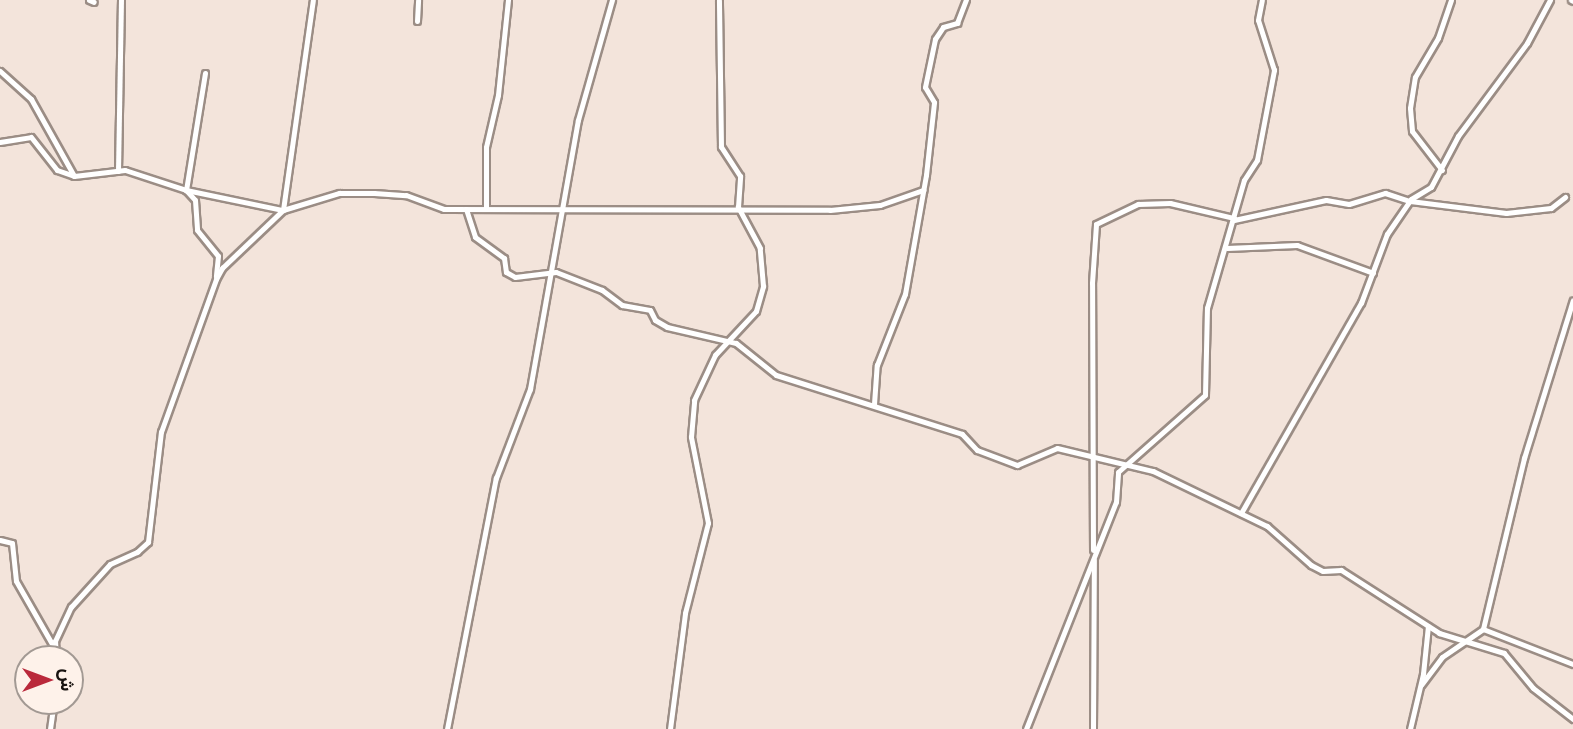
<!DOCTYPE html>
<html>
<head>
<meta charset="utf-8">
<style>
  body { margin:0 }
  #map { position:relative; width:1573px; height:729px; overflow:hidden; background:#f3e4db; font-family:Lato,Vazirmatn,sans-serif }
  div>[style] { position:absolute }
  .roads { filter:drop-shadow(2px 0 #9b8d85) drop-shadow(-2px 0 #9b8d85) drop-shadow(0 2px #9b8d85) drop-shadow(0 -2px #9b8d85) }
  .street>* { height:5px; margin:-2.5px; padding:0 2.5px; transform-origin:2.5px; border-radius:2.5px; background:#fff }
  span { translate:-50% -50%; white-space:nowrap; text-align:center; line-height:1.15; -webkit-text-stroke:5px #fef2ea; paint-order:stroke }
  .north { position:absolute; left:14px; top:645px; width:70px; height:70px; box-sizing:border-box; background:#fef2ea; border:2px solid #a29993; border-radius:50%; rotate:90deg; font-size:19px; font-weight:700; line-height:28px; text-align:center; color:#181310 }
  .north::after { content:''; display:block; margin:auto; width:24px; height:32px; background:#ba293b; clip-path:polygon(50% 0,100% 100%,50% 72%,0 100%) }
</style>
</head>
<body>
<div id="map">
  <div class="roads">
    <div class="street">
      <i style="left:89px;top:0;width:5px;rotate:22deg"></i>
      <i style="left:1571px;top:0;width:2px;rotate:27deg"></i>
      <i style="left:417px;top:21px;width:21px;rotate:-87deg"></i>
      <i style="left:0;top:71px;width:42px;rotate:42.1deg"></i>
      <i style="left:31px;top:99px;width:88px;rotate:60.8deg"></i>
      <i style="left:205px;top:73px;width:119px;rotate:99.2deg"></i>
      <i style="left:186px;top:190px;width:13px;rotate:48deg"></i>
      <i style="left:195px;top:200px;width:30px;rotate:86deg"></i>
      <i style="left:197px;top:230px;width:33px;rotate:51deg"></i>
      <i style="left:218px;top:256px;width:20px;rotate:96deg"></i>
      <i style="left:0;top:142px;width:31px;rotate:-9deg"></i>
      <i style="left:31px;top:137px;width:42px;rotate:51.8deg"></i>
      <i style="left:57px;top:170px;width:18px;rotate:19deg"></i>
      <i style="left:74px;top:176px;width:51px;rotate:-6.7deg"></i>
      <i style="left:125px;top:170px;width:64px;rotate:18.2deg"></i>
      <i style="left:186px;top:190px;width:99px;rotate:11.7deg"></i>
      <i style="left:283px;top:210px;width:59px;rotate:-16.9deg"></i>
      <i style="left:339px;top:193px;width:35px"></i>
      <i style="left:374px;top:193px;width:32px;rotate:4deg"></i>
      <i style="left:406px;top:195px;width:40px;rotate:20.2deg"></i>
      <i style="left:444px;top:209px;width:386px;rotate:0.1deg"></i>
      <i style="left:830px;top:210px;width:50px;rotate:-5.7deg"></i>
      <i style="left:880px;top:205px;width:46px;rotate:-19.2deg"></i>
      <i style="left:1442px;top:170px;width:49px;rotate:-127.6deg"></i>
      <i style="left:1412px;top:131px;width:23px;rotate:-95deg"></i>
      <i style="left:1410px;top:108px;width:31px;rotate:-81deg"></i>
      <i style="left:1415px;top:77px;width:45px;rotate:-59.5deg"></i>
      <i style="left:1438px;top:38px;width:40px;rotate:-71.1deg"></i>
      <i style="left:118px;top:171px;width:171px;rotate:-89deg"></i>
      <i style="left:466px;top:209px;width:29px;rotate:72deg"></i>
      <i style="left:475px;top:237px;width:36px;rotate:36deg"></i>
      <i style="left:504px;top:258px;width:14px;rotate:82deg"></i>
      <i style="left:506px;top:272px;width:10px;rotate:29deg"></i>
      <i style="left:515px;top:277px;width:41px;rotate:-7deg"></i>
      <i style="left:556px;top:272px;width:49px;rotate:21.4deg"></i>
      <i style="left:602px;top:290px;width:25px;rotate:37deg"></i>
      <i style="left:622px;top:305px;width:28px;rotate:10deg"></i>
      <i style="left:650px;top:310px;width:11px;rotate:63deg"></i>
      <i style="left:655px;top:320px;width:14px;rotate:30deg"></i>
      <i style="left:667px;top:327px;width:71px;rotate:13.1deg"></i>
      <i style="left:736px;top:343px;width:51px;rotate:38.7deg"></i>
      <i style="left:776px;top:375px;width:195px;rotate:17.6deg"></i>
      <i style="left:962px;top:434px;width:22px;rotate:47deg"></i>
      <i style="left:977px;top:450px;width:43px;rotate:20.6deg"></i>
      <i style="left:1017px;top:465px;width:43px;rotate:-23deg"></i>
      <i style="left:1057px;top:448px;width:99px;rotate:13.5deg"></i>
      <i style="left:1153px;top:471px;width:127px;rotate:25.8deg"></i>
      <i style="left:1267px;top:526px;width:59px;rotate:41.6deg"></i>
      <i style="left:1311px;top:565px;width:13px;rotate:27deg"></i>
      <i style="left:1323px;top:571px;width:18px;rotate:-3deg"></i>
      <i style="left:1341px;top:570px;width:117px;rotate:32.7deg"></i>
      <i style="left:1439px;top:633px;width:68px;rotate:17.1deg"></i>
      <i style="left:1504px;top:653px;width:45px;rotate:50.4deg"></i>
      <i style="left:1533px;top:688px;width:51px;rotate:37.8deg"></i>
      <i style="left:486px;top:209px;width:62px;rotate:-90deg"></i>
      <i style="left:486px;top:147px;width:53px;rotate:-77deg"></i>
      <i style="left:498px;top:95px;width:96px;rotate:-84deg"></i>
      <i style="left:1234px;top:220px;width:94px;rotate:-12.3deg"></i>
      <i style="left:1326px;top:200px;width:23px;rotate:10deg"></i>
      <i style="left:1349px;top:204px;width:38px;rotate:-17deg"></i>
      <i style="left:1385px;top:193px;width:26px;rotate:18deg"></i>
      <i style="left:1410px;top:201px;width:97px;rotate:7.1deg"></i>
      <i style="left:1506px;top:213px;width:45px;rotate:-6.3deg"></i>
      <i style="left:1551px;top:208px;width:18px;rotate:-38deg"></i>
      <i style="left:1227px;top:248px;width:70px;rotate:-2.5deg"></i>
      <i style="left:1297px;top:245px;width:81px;rotate:20.2deg"></i>
      <i style="left:874px;top:404px;width:39px;rotate:-86deg"></i>
      <i style="left:877px;top:365px;width:76px;rotate:-68.5deg"></i>
      <i style="left:905px;top:294px;width:121px;rotate:-80deg"></i>
      <i style="left:926px;top:175px;width:73px;rotate:-83.7deg"></i>
      <i style="left:934px;top:102px;width:17px;rotate:-121deg"></i>
      <i style="left:925px;top:87px;width:49px;rotate:-78.2deg"></i>
      <i style="left:935px;top:39px;width:14px;rotate:-56deg"></i>
      <i style="left:943px;top:27px;width:15px;rotate:-16deg"></i>
      <i style="left:957px;top:23px;width:25px;rotate:-69deg"></i>
      <i style="left:1241px;top:513px;width:242px;rotate:-60.3deg"></i>
      <i style="left:1361px;top:303px;width:74px;rotate:-69.4deg"></i>
      <i style="left:1387px;top:234px;width:42px;rotate:-55.6deg"></i>
      <i style="left:1411px;top:199px;width:23px;rotate:-31deg"></i>
      <i style="left:1431px;top:187px;width:58px;rotate:-62.1deg"></i>
      <i style="left:1458px;top:136px;width:116px;rotate:-53.4deg"></i>
      <i style="left:1527px;top:43px;width:49px;rotate:-61.9deg"></i>
      <i style="left:0;top:540px;width:12px;rotate:14deg"></i>
      <i style="left:12px;top:543px;width:38px;rotate:84deg"></i>
      <i style="left:16px;top:581px;width:78px;rotate:60.2deg"></i>
      <i style="left:1093px;top:550px;width:267px;rotate:-90.2deg"></i>
      <i style="left:1092px;top:283px;width:59px;rotate:-86.1deg"></i>
      <i style="left:1096px;top:224px;width:47px;rotate:-25.5deg"></i>
      <i style="left:1138px;top:204px;width:32px;rotate:-2deg"></i>
      <i style="left:1170px;top:203px;width:66px;rotate:13.2deg"></i>
      <i style="left:1483px;top:629px;width:97px;rotate:21.3deg"></i>
      <i style="left:56px;top:659px;width:18px;rotate:-93deg"></i>
      <i style="left:55px;top:641px;width:38px;rotate:-65deg"></i>
      <i style="left:71px;top:607px;width:58px;rotate:-47.8deg"></i>
      <i style="left:110px;top:564px;width:30px;rotate:-24deg"></i>
      <i style="left:137px;top:552px;width:15px;rotate:-42deg"></i>
      <i style="left:148px;top:542px;width:111px;rotate:-83.3deg"></i>
      <i style="left:161px;top:432px;width:163px;rotate:-70.2deg"></i>
      <i style="left:216px;top:279px;width:13px;rotate:-61deg"></i>
      <i style="left:222px;top:268px;width:84px;rotate:-43.6deg"></i>
      <i style="left:283px;top:210px;width:212px;rotate:-81.9deg"></i>
      <i style="left:1421px;top:685px;width:35px;rotate:-53deg"></i>
      <i style="left:1442px;top:657px;width:50px;rotate:-34.3deg"></i>
      <i style="left:1483px;top:629px;width:176px;rotate:-76.5deg"></i>
      <i style="left:1524px;top:458px;width:165px;rotate:-72.8deg"></i>
      <i style="left:50px;top:729px;width:28px;rotate:-82deg"></i>
      <i style="left:447px;top:729px;width:256px;rotate:-79deg"></i>
      <i style="left:496px;top:478px;width:95px;rotate:-69.1deg"></i>
      <i style="left:530px;top:389px;width:273px;rotate:-79.9deg"></i>
      <i style="left:578px;top:120px;width:125px;rotate:-74.2deg"></i>
      <i style="left:670px;top:729px;width:117px;rotate:-82.6deg"></i>
      <i style="left:685px;top:613px;width:93px;rotate:-75.7deg"></i>
      <i style="left:708px;top:523px;width:88px;rotate:-101.2deg"></i>
      <i style="left:691px;top:437px;width:37px;rotate:-85deg"></i>
      <i style="left:694px;top:400px;width:50px;rotate:-65deg"></i>
      <i style="left:715px;top:355px;width:60px;rotate:-47deg"></i>
      <i style="left:756px;top:311px;width:26px;rotate:-74deg"></i>
      <i style="left:763px;top:286px;width:38px;rotate:-95deg"></i>
      <i style="left:760px;top:248px;width:47px;rotate:-118.2deg"></i>
      <i style="left:738px;top:207px;width:31px;rotate:-86deg"></i>
      <i style="left:740px;top:176px;width:35px;rotate:-123deg"></i>
      <i style="left:721px;top:147px;width:147px;rotate:-90.8deg"></i>
      <i style="left:1026px;top:729px;width:244px;rotate:-68.4deg"></i>
      <i style="left:1116px;top:502px;width:30px;rotate:-86deg"></i>
      <i style="left:1118px;top:472px;width:116px;rotate:-41.5deg"></i>
      <i style="left:1205px;top:395px;width:87px;rotate:-88.7deg"></i>
      <i style="left:1207px;top:308px;width:133px;rotate:-73.9deg"></i>
      <i style="left:1244px;top:180px;width:24px;rotate:-57deg"></i>
      <i style="left:1257px;top:160px;width:92px;rotate:-79.3deg"></i>
      <i style="left:1274px;top:70px;width:52px;rotate:-107.7deg"></i>
      <i style="left:1258px;top:20px;width:20px;rotate:-79deg"></i>
      <i style="left:1093px;top:729px;width:169px;rotate:-89.7deg"></i>
      <i style="left:1410px;top:729px;width:57px;rotate:-76.7deg"></i>
      <i style="left:1423px;top:674px;width:48px;rotate:-84.1deg"></i>
    </div>
  </div>
  <div class="north">ش</div>
</div>
</body>
</html>
